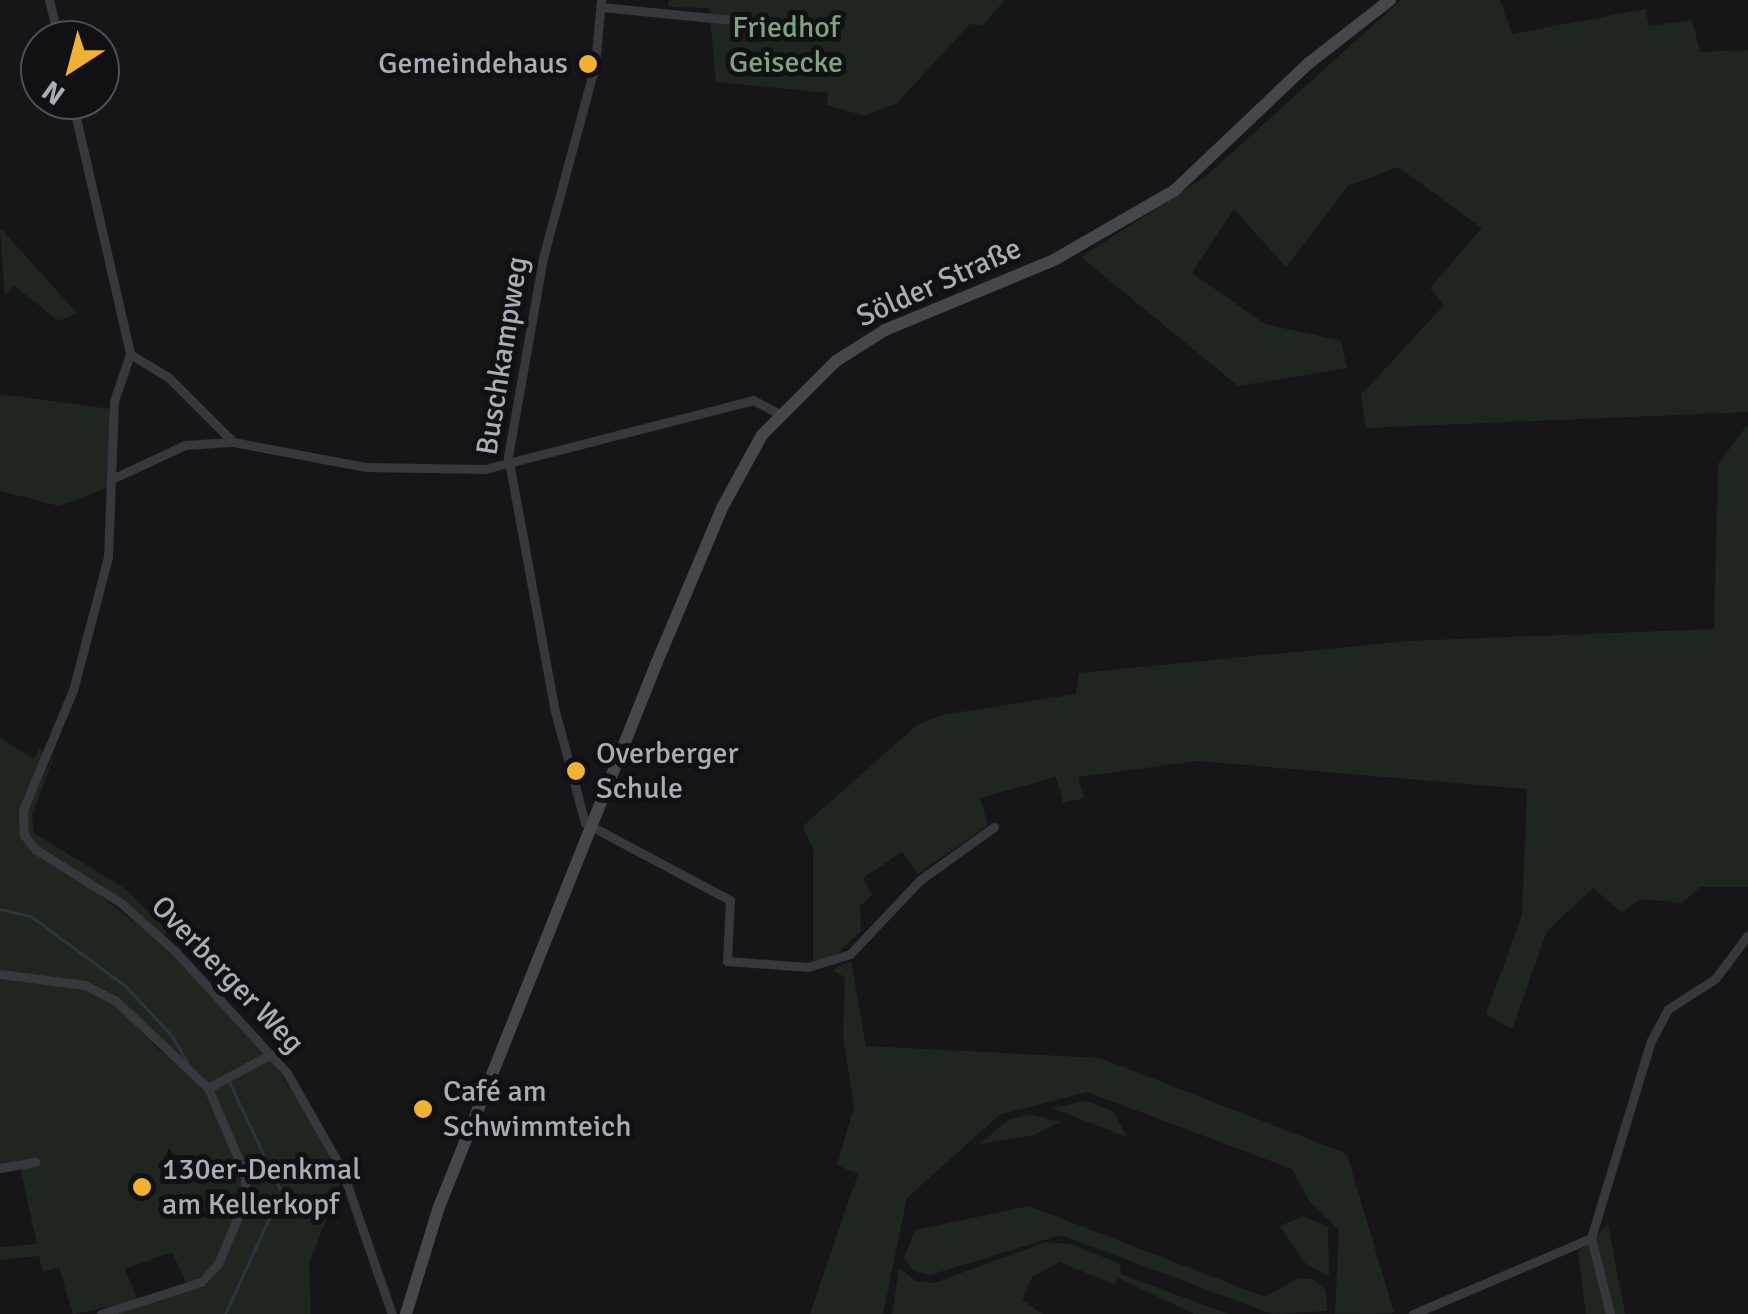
<!DOCTYPE html>
<html>
<head>
<meta charset="utf-8">
<style>
  body { margin:0 }
  #map { position:relative; width:1748px; height:1314px; overflow:hidden; background:#161618; font-family:Signika,sans-serif }
  div>[style] { position:absolute }
  .green>* { inset:0; background:#1e261f }
  .stream>* { height:2.5px; margin:-1.25px; padding:0 1.25px; transform-origin:1.25px; border-radius:1.25px; background:#2c353c }
  .street>* { height:9px; margin:-4.5px; padding:0 4.5px; transform-origin:4.5px; border-radius:4.5px; background:#37383d }
  .secondary>* { height:12px; margin:-6px; padding:0 6px; transform-origin:6px; border-radius:6px; background:#45474d }
  .dots>* { width:28px; height:28px; translate:-50% -50%; box-sizing:border-box; border:5px solid #111113; border-radius:50% }
  span { translate:-50% -50%; white-space:nowrap; text-align:center; line-height:1.15; -webkit-text-stroke:10px #111113; paint-order:stroke }
  .park-label { font-size:30px; color:#7fa381 }
  .poi-label { font-size:30px; color:#a8adb8 }
  .right { translate:-100% -50%; text-align:right }
  .left { translate:0 -50%; text-align:left }
  .street-label { font-size:30px; color:#a8adb8 }
  .north { position:absolute; left:20px; top:20px; width:100px; height:100px; box-sizing:border-box; background:#111113; border:2px solid #4d4f55; border-radius:50%; rotate:216deg; font-size:28px; font-weight:700; line-height:40px; text-align:center; color:#a8adb8 }
  .north::after { content:''; display:block; margin:auto; width:35px; height:45px; background:#f2b134; clip-path:polygon(50% 0,100% 100%,50% 72%,0 100%) }
</style>
</head>
<body>
<div id="map">
  <div class="green">
    <i style="clip-path:polygon(669px 0,1005px 0,983px 25px,970px 24px,897px 103px,865px 116px,827px 105px,828px 93px,716px 82px,709px 8px,668px 7px)"></i>
    <i style="clip-path:polygon(1401px 0,1500px 0,1512px 34px,1645px 9px,1649px 26px,1692px 20px,1700px 52px,1748px 50px,1748px 412px,1366px 428px,1361px 395px,1444px 305px,1430px 288px,1482px 228px,1398px 167px,1348px 186px,1286px 267px,1234px 209px,1192px 273px,1265px 324px,1341px 341px,1347px 368px,1238px 386px,1081px 257px,1206px 176px)"></i>
    <i style="clip-path:polygon(0 230px,3px 231px,77px 313px,59px 321px,14px 286px,5px 296px)"></i>
    <i style="clip-path:polygon(0 394px,111px 409px,110px 487px,59px 506px,0 491px)"></i>
    <i style="clip-path:polygon(1748px 424px,1748px 887px,1700px 887px,1682px 903px,1640px 899px,1622px 913px,1593px 888px,1547px 931px,1512px 1029px,1486px 1014px,1522px 915px,1527px 789px,1197px 761px,1078px 777px,1084px 798px,1063px 803px,1056px 777px,980px 798px,988px 825px,918px 874px,902px 852px,863px 878px,872px 895px,860px 906px,861px 931px,832px 959px,813px 961px,813px 849px,803px 826px,917px 725px,942px 715px,1076px 694px,1079px 673px,1408px 641px,1714px 629px,1718px 464px)"></i>
    <i style="clip-path:polygon(0 738px,34px 759px,39px 749px,47px 755px,22px 810px,22px 836px,174px 952px,268px 1053px,208px 1087px,99px 990px,0 973px)"></i>
    <i style="clip-path:polygon(55px 753px,32px 816px,34px 833px,124px 888px,168px 931px,163px 936px,36px 848px,26px 834px,26px 811px)"></i>
    <i style="clip-path:polygon(851px 961px,866px 1046px,1100px 1058px,1347px 1154px,1394px 1313px,1335px 1314px,1339px 1230px,1309px 1201px,1292px 1169px,1087px 1092px,999px 1115px,907px 1198px,883px 1314px,810px 1314px,858px 1174px,837px 1165px,854px 1107px,843px 1037px,845px 977px,832px 970px)"></i>
    <i style="clip-path:polygon(0 975px,85px 987px,115px 1001px,158px 1049px,207px 1088px,244px 1174px,243px 1200px,215px 1263px,188px 1287px,172px 1252px,125px 1269px,138px 1301px,73px 1314px,59px 1267px,43px 1272px,39px 1256px,0 1260px,0 1247px,37px 1244px,20px 1167px,37px 1158px,0 1165px)"></i>
    <i style="clip-path:polygon(270px 1059px,303px 1106px,341px 1180px,309px 1264px,311px 1314px,113px 1314px,207px 1285px,219px 1266px,234px 1234px,247px 1174px,210px 1089px)"></i>
    <i style="clip-path:polygon(1086px 1101px,1113px 1111px,1127px 1137px,1052px 1108px)"></i>
    <i style="clip-path:polygon(1030px 1114px,1060px 1122px,1034px 1135px,980px 1144px,1008px 1120px)"></i>
    <i style="clip-path:polygon(1029px 1206px,1265px 1297px,1299px 1278px,1312px 1279px,1326px 1290px,1327px 1311px,1272px 1314px,1061px 1235px,930px 1275px,914px 1271px,904px 1258px,915px 1230px)"></i>
    <i style="clip-path:polygon(1303px 1216px,1328px 1227px,1329px 1277px,1305px 1263px,1280px 1226px)"></i>
    <i style="clip-path:polygon(1608px 1224px,1625px 1314px,1586px 1314px,1578px 1253px)"></i>
    <i style="clip-path:polygon(1046px 1242px,1071px 1244px,1120px 1264px,1121px 1274px,1228px 1314px,1194px 1314px,1118px 1278px,1115px 1285px,1060px 1262px,1032px 1277px,1022px 1300px,1043px 1314px,892px 1314px,899px 1268px,916px 1281px,934px 1283px)"></i>
  </div>
  <div class="stream">
    <i style="left:0;top:909px;width:32px;rotate:13deg"></i>
    <i style="left:31px;top:916px;width:119px;rotate:36.5deg"></i>
    <i style="left:127px;top:987px;width:68px;rotate:47.4deg"></i>
    <i style="left:173px;top:1037px;width:36px;rotate:60deg"></i>
    <i style="left:225px;top:1314px;width:134px;rotate:-65.3deg"></i>
    <i style="left:281px;top:1192px;width:122px;rotate:-115.3deg"></i>
  </div>
  <div class="street">
    <i style="left:49px;top:0;width:41px;rotate:76deg"></i>
    <i style="left:601px;top:0;width:65px;rotate:95.3deg"></i>
    <i style="left:595px;top:65px;width:200px;rotate:105.1deg"></i>
    <i style="left:543px;top:258px;width:201px;rotate:100deg"></i>
    <i style="left:508px;top:456px;width:259px;rotate:79.6deg"></i>
    <i style="left:555px;top:711px;width:116px;rotate:75deg"></i>
    <i style="left:585px;top:823px;width:164px;rotate:28deg"></i>
    <i style="left:730px;top:900px;width:61px;rotate:92.8deg"></i>
    <i style="left:727px;top:961px;width:81px;rotate:4.2deg"></i>
    <i style="left:808px;top:967px;width:44px;rotate:-17.2deg"></i>
    <i style="left:850px;top:954px;width:102px;rotate:-46.6deg"></i>
    <i style="left:920px;top:880px;width:91px;rotate:-35.6deg"></i>
    <i style="left:601px;top:7px;width:152px;rotate:5.7deg"></i>
    <i style="left:72px;top:100px;width:261px;rotate:77.1deg"></i>
    <i style="left:130px;top:354px;width:50px;rotate:108.8deg"></i>
    <i style="left:114px;top:401px;width:156px;rotate:92.2deg"></i>
    <i style="left:108px;top:557px;width:138px;rotate:104.7deg"></i>
    <i style="left:73px;top:690px;width:130px;rotate:112.6deg"></i>
    <i style="left:23px;top:810px;width:25px;rotate:88deg"></i>
    <i style="left:24px;top:835px;width:18px;rotate:52deg"></i>
    <i style="left:35px;top:849px;width:102px;rotate:32.1deg"></i>
    <i style="left:121px;top:903px;width:72px;rotate:41.6deg"></i>
    <i style="left:175px;top:951px;width:166px;rotate:47.4deg"></i>
    <i style="left:287px;top:1073px;width:112px;rotate:60.4deg"></i>
    <i style="left:342px;top:1170px;width:152px;rotate:70.9deg"></i>
    <i style="left:130px;top:354px;width:44px;rotate:31.2deg"></i>
    <i style="left:168px;top:377px;width:92px;rotate:45deg"></i>
    <i style="left:233px;top:442px;width:134px;rotate:10.7deg"></i>
    <i style="left:365px;top:467px;width:120px;rotate:1deg"></i>
    <i style="left:485px;top:469px;width:277px;rotate:-14.4deg"></i>
    <i style="left:753px;top:400px;width:30px;rotate:28deg"></i>
    <i style="left:114px;top:478px;width:78px;rotate:-24.9deg"></i>
    <i style="left:185px;top:445px;width:45px;rotate:-3.8deg"></i>
    <i style="left:0;top:974px;width:86px;rotate:7.4deg"></i>
    <i style="left:85px;top:985px;width:34px;rotate:27deg"></i>
    <i style="left:115px;top:1000px;width:128px;rotate:43.4deg"></i>
    <i style="left:0;top:1168px;width:36px;rotate:-10deg"></i>
    <i style="left:101px;top:1314px;width:105px;rotate:-17.7deg"></i>
    <i style="left:201px;top:1282px;width:25px;rotate:-47deg"></i>
    <i style="left:218px;top:1264px;width:69px;rotate:-67.1deg"></i>
    <i style="left:245px;top:1200px;width:26px;rotate:-90deg"></i>
    <i style="left:245px;top:1174px;width:94px;rotate:-113.3deg"></i>
    <i style="left:208px;top:1088px;width:72px;rotate:-28.4deg"></i>
    <i style="left:1413px;top:1314px;width:194px;rotate:-23.1deg"></i>
    <i style="left:1610px;top:1314px;width:78px;rotate:-104deg"></i>
    <i style="left:1591px;top:1238px;width:206px;rotate:-73.1deg"></i>
    <i style="left:1651px;top:1041px;width:36px;rotate:-62deg"></i>
    <i style="left:1668px;top:1009px;width:56px;rotate:-32.6deg"></i>
    <i style="left:1715px;top:979px;width:55px;rotate:-53.1deg"></i>
  </div>
  <div class="secondary">
    <i style="left:406px;top:1314px;width:112px;rotate:-72.9deg"></i>
    <i style="left:439px;top:1207px;width:587px;rotate:-68.2deg"></i>
    <i style="left:657px;top:662px;width:167px;rotate:-67.1deg"></i>
    <i style="left:722px;top:508px;width:83px;rotate:-61.3deg"></i>
    <i style="left:762px;top:435px;width:105px;rotate:-45deg"></i>
    <i style="left:836px;top:361px;width:58px;rotate:-32.3deg"></i>
    <i style="left:885px;top:330px;width:183px;rotate:-22.5deg"></i>
    <i style="left:1054px;top:260px;width:140px;rotate:-30deg"></i>
    <i style="left:1175px;top:190px;width:185px;rotate:-43.5deg"></i>
    <i style="left:1309px;top:63px;width:103px;rotate:-37.9deg"></i>
  </div>
  <div class="dots">
    <i style="left:588px;top:64px;background:#f2b134"></i>
    <i style="left:576px;top:771px;background:#f2b134"></i>
    <i style="left:423px;top:1109px;background:#f2b134"></i>
    <i style="left:142px;top:1187px;background:#f2b134"></i>
  </div>
  <div class="park-label">
    <span style="left:786px;top:45px">Friedhof<br>Geisecke</span>
  </div>
  <div class="poi-label">
    <span class="right" style="left:568px;top:64px">Gemeindehaus</span>
    <span class="left" style="left:596px;top:771px">Overberger<br>Schule</span>
    <span class="left" style="left:443px;top:1109px">Café am<br>Schwimmteich</span>
    <span class="left" style="left:162px;top:1187px">130er-Denkmal<br>am Kellerkopf</span>
  </div>
  <div class="street-label">
    <span style="left:939px;top:283px;rotate:-24deg">Sölder Straße</span>
    <span style="left:503px;top:356px;rotate:-81deg">Buschkampweg</span>
    <span style="left:227px;top:975px;rotate:46deg">Overberger Weg</span>
  </div>
  <div class="north">N</div>
</div>
</body>
</html>
